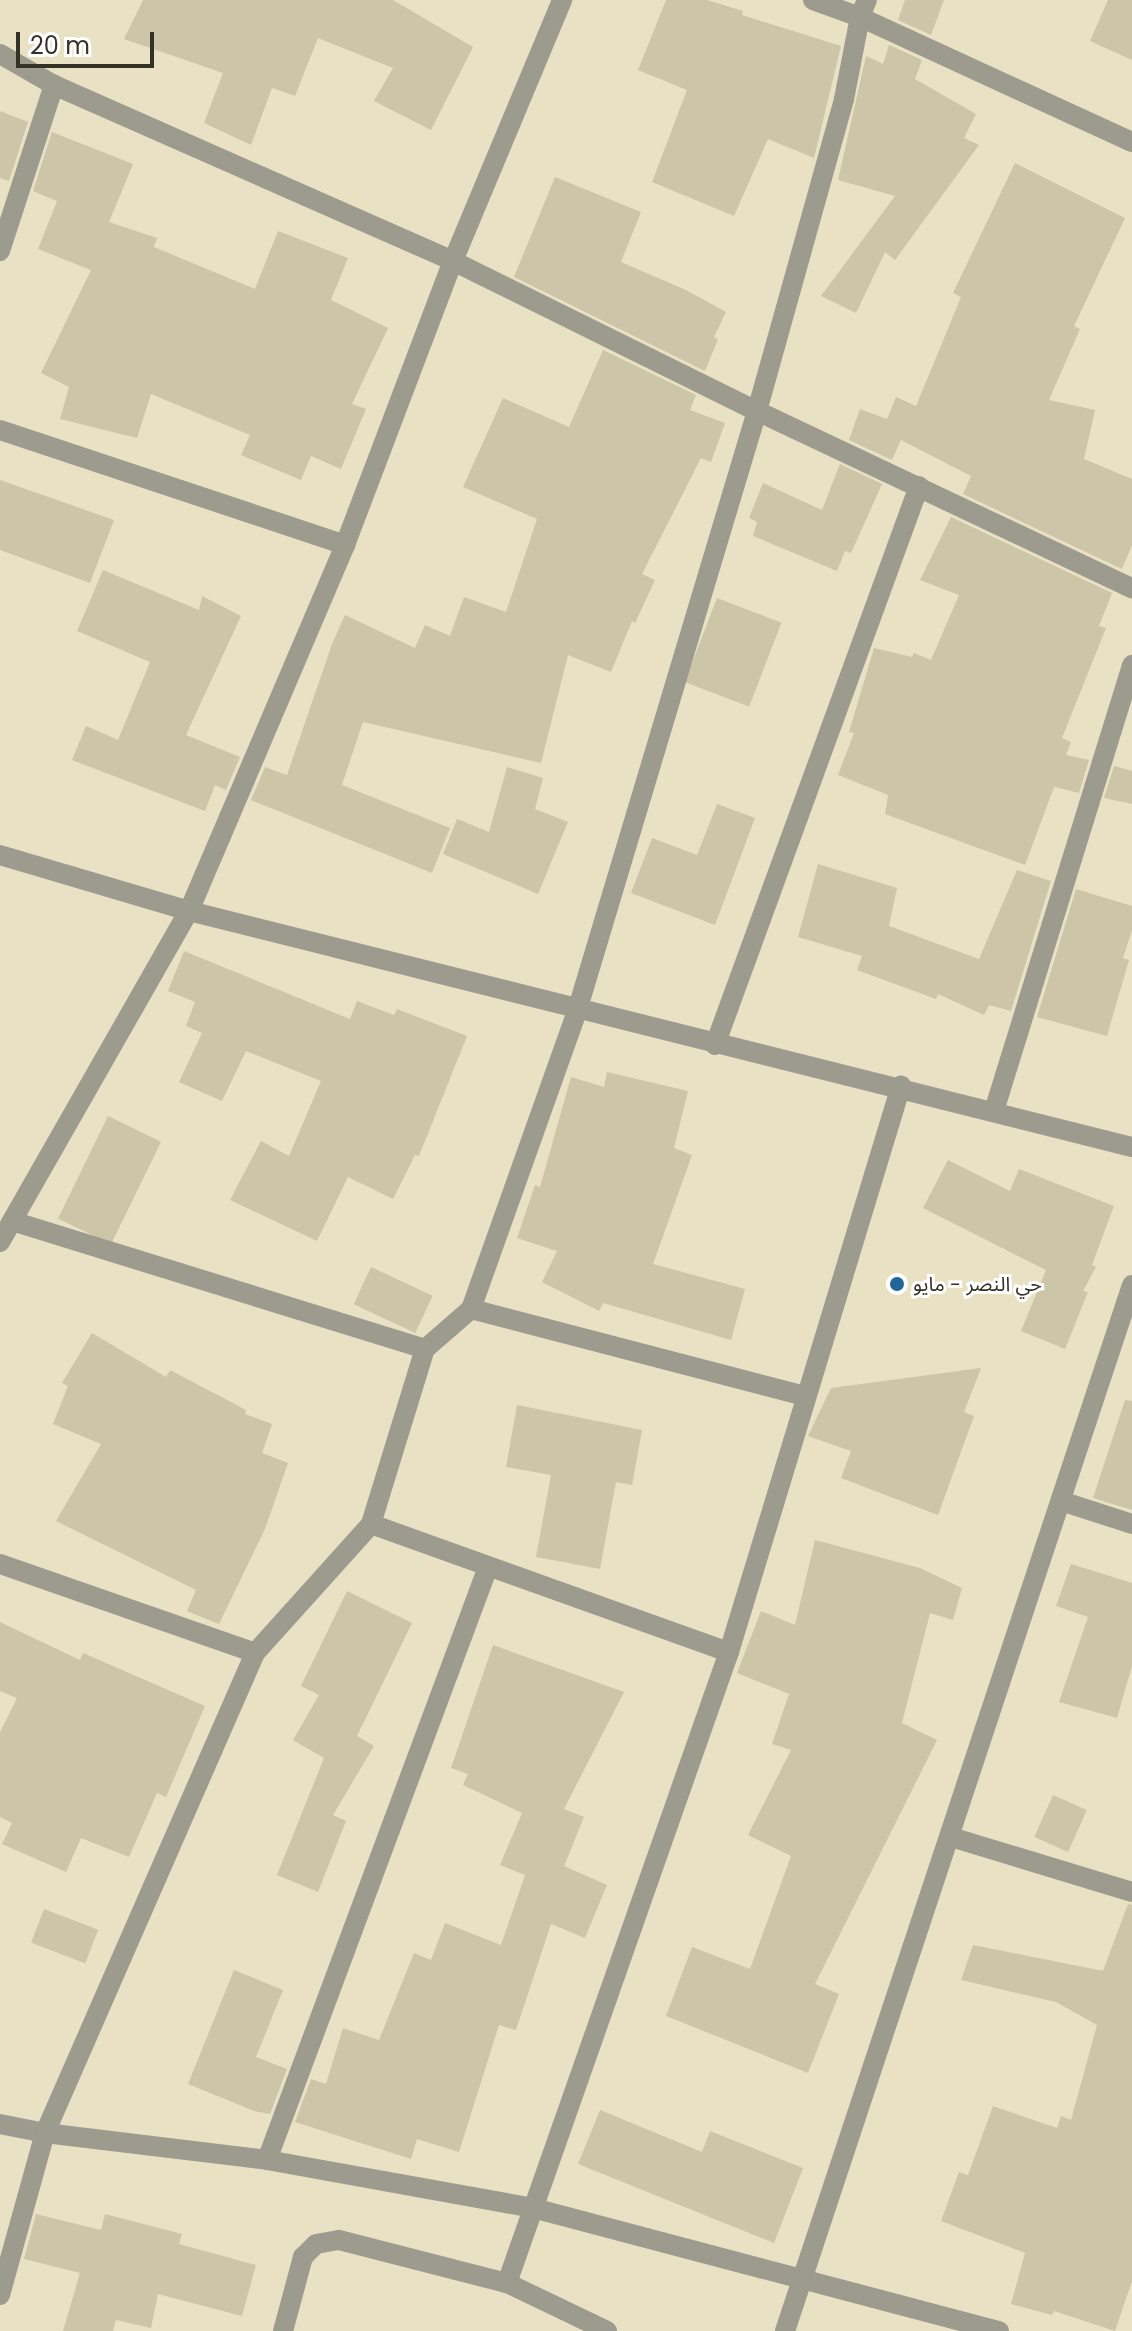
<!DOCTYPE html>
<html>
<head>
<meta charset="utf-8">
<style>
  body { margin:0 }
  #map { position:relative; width:1132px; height:2331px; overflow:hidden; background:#e8e1c4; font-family:Poppins,"Noto Sans Arabic",sans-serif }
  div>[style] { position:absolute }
  .building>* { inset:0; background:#ccc5a8; transform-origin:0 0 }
  .minor>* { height:20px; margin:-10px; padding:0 10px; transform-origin:10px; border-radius:10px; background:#9d9a8e }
  .dots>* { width:22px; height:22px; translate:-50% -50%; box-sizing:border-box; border:4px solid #fff; border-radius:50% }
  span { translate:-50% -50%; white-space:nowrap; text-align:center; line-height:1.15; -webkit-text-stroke:6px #fff; paint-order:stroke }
  .poi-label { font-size:20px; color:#343126 }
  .left { translate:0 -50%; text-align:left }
  .scale { position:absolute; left:16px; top:32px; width:138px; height:36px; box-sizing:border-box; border:4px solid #343126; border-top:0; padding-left:10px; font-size:24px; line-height:28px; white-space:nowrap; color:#343126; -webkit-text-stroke:6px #fff; paint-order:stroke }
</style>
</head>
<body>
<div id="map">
  <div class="building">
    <i style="clip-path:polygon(143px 0,393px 0,473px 47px,431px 130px,374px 101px,393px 68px,318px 38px,295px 96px,272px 88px,251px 145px,204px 123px,223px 73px,124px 39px)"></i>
    <i style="clip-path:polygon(666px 0,707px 0,743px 11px,742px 15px,841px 46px,814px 158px,768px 139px,734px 216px,652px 182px,687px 90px,638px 70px)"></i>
    <i style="clip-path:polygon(905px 0,944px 0,931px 35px,898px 20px)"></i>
    <i style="clip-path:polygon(1108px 0,1132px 0,1132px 60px,1090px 41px)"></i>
    <i style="clip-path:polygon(889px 45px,922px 60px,915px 79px,976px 114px,964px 138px,979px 145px,895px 260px,885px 252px,856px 313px,821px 296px,895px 196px,838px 180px,866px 56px,883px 64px)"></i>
    <i style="clip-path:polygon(0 111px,28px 122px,9px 181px,0 178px)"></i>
    <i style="clip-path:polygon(52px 132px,133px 164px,109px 222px,157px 238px,154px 247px,255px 289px,278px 231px,348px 258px,331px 300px,388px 328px,352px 404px,366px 409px,341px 469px,311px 456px,301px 480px,241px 455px,250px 435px,151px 394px,137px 438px,60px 419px,69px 387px,41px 373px,91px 270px,38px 249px,57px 201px,33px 191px)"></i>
    <i style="clip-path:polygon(1015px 163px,1125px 218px,1074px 326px,1080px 329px,1049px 400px,1095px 410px,1084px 459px,1132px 479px,1132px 545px,1122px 569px,963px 494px,971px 476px,901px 440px,892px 460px,849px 440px,860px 409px,887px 419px,896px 397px,916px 406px,961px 297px,953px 293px)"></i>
    <i style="clip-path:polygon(555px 177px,641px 212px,621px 262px,686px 290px,726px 312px,714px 337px,718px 339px,705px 371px,514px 277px)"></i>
    <i style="clip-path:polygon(603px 350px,696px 395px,690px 410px,725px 423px,711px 462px,701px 458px,642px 574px,655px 580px,635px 623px,632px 621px,611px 672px,568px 655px,541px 763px,363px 722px,342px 785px,450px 828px,432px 873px,251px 800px,265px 767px,287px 775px,332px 644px,345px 615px,415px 648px,425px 625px,450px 636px,464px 597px,506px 612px,537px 519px,463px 487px,503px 398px,569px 427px)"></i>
    <i style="clip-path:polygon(840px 464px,882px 484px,851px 553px,845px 551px,837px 571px,753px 536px,757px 522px,749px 518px,763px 483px,822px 510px)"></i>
    <i style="clip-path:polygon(0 480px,114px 520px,90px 583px,0 550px)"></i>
    <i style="clip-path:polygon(951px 517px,1112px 593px,1099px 626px,1106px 628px,1062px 738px,1071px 742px,1066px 755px,1089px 760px,1079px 793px,1054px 787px,1025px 865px,885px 814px,888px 795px,838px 775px,854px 733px,849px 732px,874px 648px,912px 657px,914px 653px,931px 660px,959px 595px,920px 580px)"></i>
    <i style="clip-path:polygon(103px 570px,199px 610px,202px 596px,241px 616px,186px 735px,240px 757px,226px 790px,215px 785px,205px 811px,72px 760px,86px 726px,118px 740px,150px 662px,77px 631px)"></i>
    <i style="left:717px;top:598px;width:69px;height:90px;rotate:21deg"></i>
    <i style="clip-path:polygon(1114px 766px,1132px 771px,1132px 804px,1104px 798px)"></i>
    <i style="clip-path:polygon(507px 767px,543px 778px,535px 809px,568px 822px,538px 894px,443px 854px,457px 819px,489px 832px)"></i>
    <i style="clip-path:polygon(717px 804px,755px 818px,715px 925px,631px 893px,652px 838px,697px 855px)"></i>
    <i style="clip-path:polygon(818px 864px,897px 888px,889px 926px,979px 959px,1017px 870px,1051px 881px,1011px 1011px,989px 1005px,984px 1015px,938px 994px,936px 999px,857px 970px,862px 956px,798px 937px)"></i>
    <i style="clip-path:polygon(1076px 889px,1132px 906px,1132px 930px,1123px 958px,1129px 960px,1107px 1036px,1037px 1017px)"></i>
    <i style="clip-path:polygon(184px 951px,350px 1019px,357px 1001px,394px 1015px,397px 1009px,467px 1036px,419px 1156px,415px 1155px,393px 1199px,348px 1177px,317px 1241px,230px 1200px,261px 1141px,289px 1156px,321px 1081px,246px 1051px,222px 1101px,179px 1082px,202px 1033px,186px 1026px,195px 1002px,168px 991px)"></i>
    <i style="clip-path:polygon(607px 1072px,688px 1091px,674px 1148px,692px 1155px,653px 1264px,745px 1289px,731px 1340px,603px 1303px,599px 1311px,542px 1282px,557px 1251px,517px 1238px,535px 1185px,540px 1187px,571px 1077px,604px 1087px)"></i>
    <i style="left:108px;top:1116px;width:59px;height:114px;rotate:26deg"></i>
    <i style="clip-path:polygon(948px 1160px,1010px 1191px,1019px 1169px,1114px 1206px,1092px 1265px,1096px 1267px,1083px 1291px,1088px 1292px,1065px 1349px,1021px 1331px,1046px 1270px,923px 1208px)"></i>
    <i style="left:371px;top:1267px;width:68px;height:41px;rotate:25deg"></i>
    <i style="clip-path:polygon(92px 1333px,166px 1377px,170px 1370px,246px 1410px,245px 1414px,272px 1424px,262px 1453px,288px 1463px,265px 1529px,219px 1624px,187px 1611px,196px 1590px,56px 1521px,101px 1444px,53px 1424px,68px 1386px,62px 1383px)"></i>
    <i style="clip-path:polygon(981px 1368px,964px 1412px,974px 1416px,938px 1515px,841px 1478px,851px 1451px,808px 1436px,831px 1388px)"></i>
    <i style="clip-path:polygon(1125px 1400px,1132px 1401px,1132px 1510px,1093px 1498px)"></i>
    <i style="clip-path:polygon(517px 1405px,642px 1430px,632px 1485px,616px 1482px,600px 1569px,536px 1557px,551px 1475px,506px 1467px)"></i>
    <i style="clip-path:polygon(815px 1540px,920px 1568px,962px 1588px,953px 1620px,930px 1613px,902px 1723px,937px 1740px,815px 1984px,839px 1994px,808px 2073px,666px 2016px,692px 1947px,750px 1969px,791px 1856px,748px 1835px,791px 1750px,772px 1744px,789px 1694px,737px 1673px,761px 1611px,795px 1625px)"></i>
    <i style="clip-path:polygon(1071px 1564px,1132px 1583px,1132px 1666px,1117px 1718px,1059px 1702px,1088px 1617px,1056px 1606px)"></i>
    <i style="clip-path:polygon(347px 1591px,412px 1623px,357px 1736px,374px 1746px,333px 1815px,346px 1821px,318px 1892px,277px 1875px,324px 1758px,293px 1740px,319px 1695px,301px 1686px)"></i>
    <i style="clip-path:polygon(0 1622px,80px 1660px,83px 1653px,205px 1706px,166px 1797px,157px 1793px,129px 1857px,81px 1838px,66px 1872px,2px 1844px,12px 1823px,0 1817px,0 1732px,17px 1698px,0 1691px)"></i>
    <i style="clip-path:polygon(493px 1645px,624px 1692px,564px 1809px,584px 1817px,564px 1866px,607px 1885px,585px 1938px,551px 1924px,516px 2030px,499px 2025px,459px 2152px,417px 2139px,411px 2159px,295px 2122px,311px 2079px,326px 2084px,343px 2028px,379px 2040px,414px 1953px,431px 1960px,445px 1923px,501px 1945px,525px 1875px,500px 1865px,522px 1813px,463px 1785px,468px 1774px,451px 1768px)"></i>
    <i style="left:1053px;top:1795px;width:37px;height:46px;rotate:24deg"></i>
    <i style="clip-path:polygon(1128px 1904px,1132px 1905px,1132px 2281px,1115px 2331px,1054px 2311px,1052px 2315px,1011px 2304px,1025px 2253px,941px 2221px,959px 2172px,968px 2175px,993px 2106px,1057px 2128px,1061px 2116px,1071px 2120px,1097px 2025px,1056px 2002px,961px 1980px,973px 1945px,1103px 1971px)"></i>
    <i style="left:44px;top:1909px;width:58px;height:36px;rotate:21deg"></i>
    <i style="clip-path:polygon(234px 1970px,283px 1990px,256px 2057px,287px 2069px,270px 2114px,254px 2111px,188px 2084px)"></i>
    <i style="clip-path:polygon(600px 2110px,702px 2152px,710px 2131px,803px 2168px,774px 2243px,578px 2164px)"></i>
    <i style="clip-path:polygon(36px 2214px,101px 2230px,105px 2214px,182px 2234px,179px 2244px,256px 2265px,242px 2316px,158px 2294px,151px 2328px,116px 2320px,113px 2331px,63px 2331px,80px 2273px,24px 2259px)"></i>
  </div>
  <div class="minor">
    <i style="left:813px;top:0;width:50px;rotate:19.9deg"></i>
    <i style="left:860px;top:17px;width:299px;rotate:24.7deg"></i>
    <i style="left:0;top:54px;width:62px;rotate:29.9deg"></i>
    <i style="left:54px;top:85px;width:436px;rotate:23.8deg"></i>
    <i style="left:453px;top:261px;width:339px;rotate:26.3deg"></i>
    <i style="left:757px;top:411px;width:415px;rotate:25.3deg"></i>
    <i style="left:0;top:251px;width:175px;rotate:-72deg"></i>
    <i style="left:0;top:430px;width:364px;rotate:18.4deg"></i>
    <i style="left:0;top:855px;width:197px;rotate:16.5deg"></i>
    <i style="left:189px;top:911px;width:972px;rotate:14.05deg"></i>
    <i style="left:715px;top:1045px;width:595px;rotate:-69.95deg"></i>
    <i style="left:994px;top:1111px;width:467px;rotate:-72.8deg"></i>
    <i style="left:12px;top:1221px;width:432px;rotate:17.2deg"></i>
    <i style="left:0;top:1242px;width:381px;rotate:-60.3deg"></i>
    <i style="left:189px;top:911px;width:398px;rotate:-66.9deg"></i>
    <i style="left:345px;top:545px;width:304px;rotate:-69.2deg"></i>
    <i style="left:453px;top:261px;width:283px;rotate:-67.3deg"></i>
    <i style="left:471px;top:1309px;width:346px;rotate:14.6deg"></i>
    <i style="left:1061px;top:1501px;width:75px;rotate:17.9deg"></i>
    <i style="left:371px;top:1524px;width:380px;rotate:19.7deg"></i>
    <i style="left:0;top:1564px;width:270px;rotate:19.2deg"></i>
    <i style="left:951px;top:1837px;width:189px;rotate:16.9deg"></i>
    <i style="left:0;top:2124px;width:46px;rotate:11.3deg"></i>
    <i style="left:45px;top:2133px;width:224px;rotate:6.9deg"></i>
    <i style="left:267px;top:2160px;width:270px;rotate:10.2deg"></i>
    <i style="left:533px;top:2208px;width:482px;rotate:14.8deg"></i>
    <i style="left:267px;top:2160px;width:633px;rotate:-69.56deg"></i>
    <i style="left:507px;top:2283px;width:669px;rotate:-70.62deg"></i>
    <i style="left:729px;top:1652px;width:592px;rotate:-73.1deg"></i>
    <i style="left:0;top:2295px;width:168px;rotate:-74.5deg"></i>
    <i style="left:45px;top:2133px;width:524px;rotate:-66.37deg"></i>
    <i style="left:255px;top:1653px;width:173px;rotate:-48deg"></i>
    <i style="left:371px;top:1524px;width:183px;rotate:-72.9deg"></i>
    <i style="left:425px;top:1349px;width:61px;rotate:-41deg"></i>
    <i style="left:471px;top:1309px;width:316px;rotate:-70.4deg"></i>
    <i style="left:577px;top:1011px;width:626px;rotate:-73.3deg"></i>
    <i style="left:757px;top:411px;width:324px;rotate:-74.4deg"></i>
    <i style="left:844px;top:99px;width:84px;rotate:-79deg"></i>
    <i style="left:860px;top:17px;width:18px;rotate:-68deg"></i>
    <i style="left:283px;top:2331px;width:77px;rotate:-74.9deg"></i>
    <i style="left:303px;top:2257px;width:18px;rotate:-45deg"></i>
    <i style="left:316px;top:2244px;width:23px;rotate:-10deg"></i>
    <i style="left:339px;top:2240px;width:173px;rotate:14.4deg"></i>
    <i style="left:507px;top:2283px;width:111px;rotate:25.6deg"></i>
    <i style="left:785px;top:2331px;width:1102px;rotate:-71.65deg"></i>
  </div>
  <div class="dots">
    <i style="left:897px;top:1284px;background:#216599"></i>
  </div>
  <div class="poi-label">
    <span class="left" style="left:913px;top:1284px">حي النصر - مايو</span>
  </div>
  <div class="scale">20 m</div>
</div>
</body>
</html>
